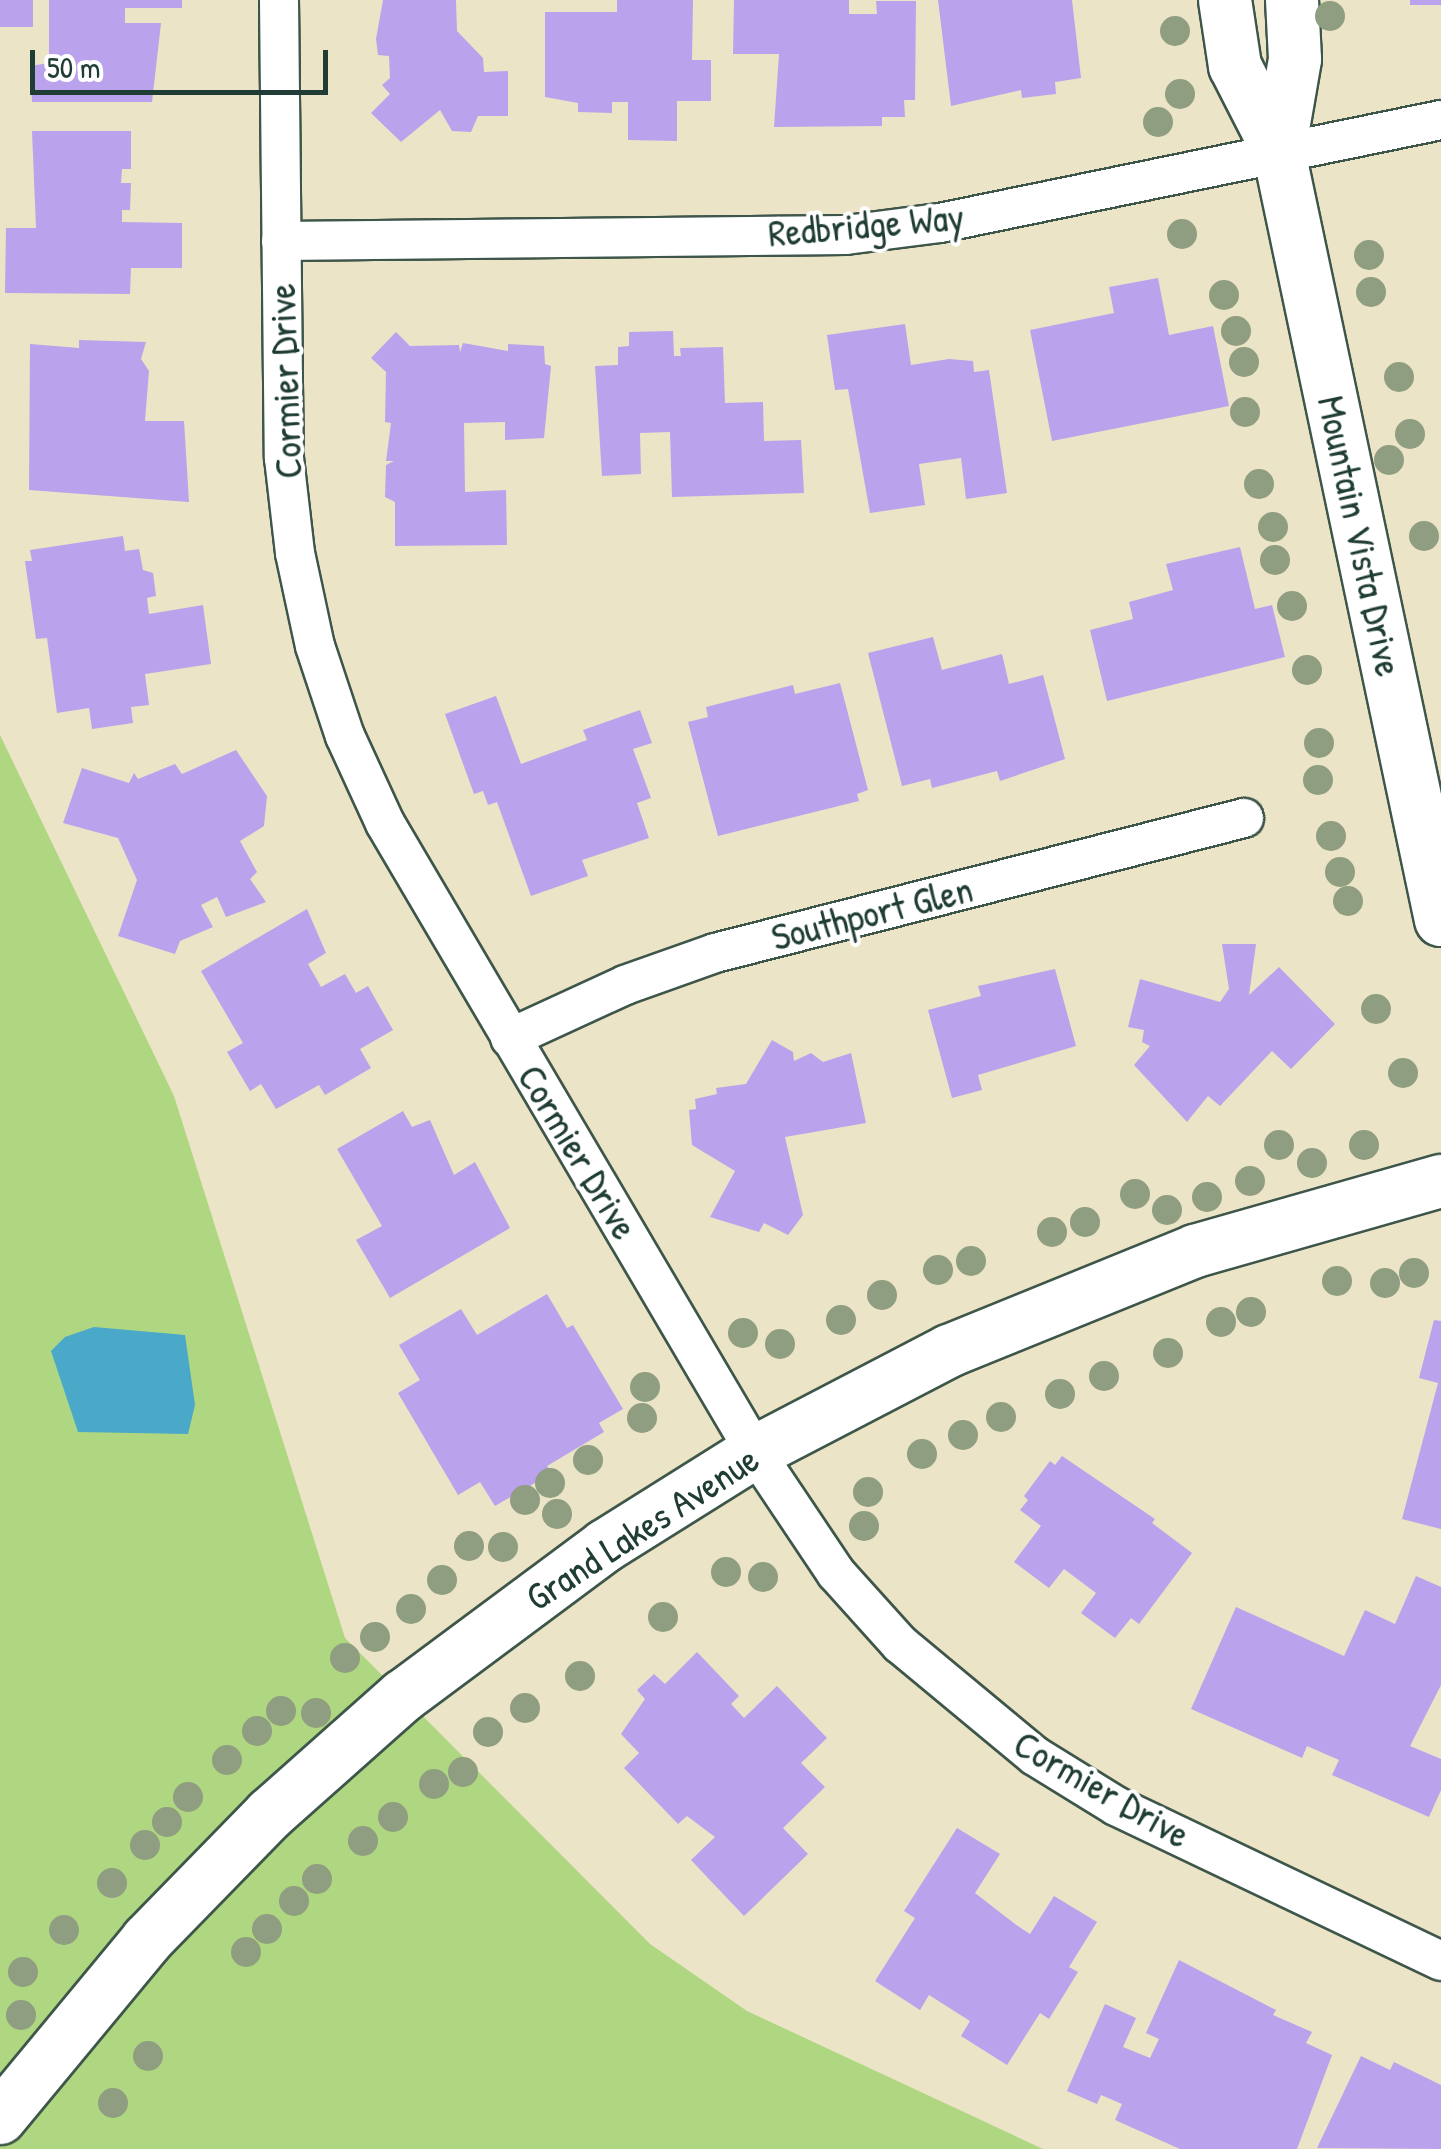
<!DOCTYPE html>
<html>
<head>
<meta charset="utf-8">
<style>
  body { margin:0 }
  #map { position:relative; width:1441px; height:2149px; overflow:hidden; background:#ece4c6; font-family:"Patrick Hand",sans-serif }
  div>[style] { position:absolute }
  .green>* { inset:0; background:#afd681 }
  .water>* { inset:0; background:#4aa8c9 }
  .building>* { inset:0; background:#bba2ec; transform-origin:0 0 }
  .roads { filter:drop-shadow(2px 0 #3e564a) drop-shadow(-2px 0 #3e564a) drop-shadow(0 2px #3e564a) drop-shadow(0 -2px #3e564a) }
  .street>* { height:38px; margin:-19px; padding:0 19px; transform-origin:19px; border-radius:19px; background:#fff }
  .secondary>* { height:52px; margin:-26px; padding:0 26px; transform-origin:26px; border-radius:26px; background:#fff }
  .trees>* { width:30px; height:30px; margin:-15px; border-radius:50%; background:#8f9d80 }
  span { translate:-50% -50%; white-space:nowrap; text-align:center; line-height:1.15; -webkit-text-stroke:8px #fff; paint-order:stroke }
  .street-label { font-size:38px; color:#1f3d34 }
  .scale { position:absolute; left:30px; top:50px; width:298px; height:45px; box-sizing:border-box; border:5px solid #1f3d34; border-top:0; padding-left:12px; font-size:30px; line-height:35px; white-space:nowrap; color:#1f3d34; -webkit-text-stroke:8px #fff; paint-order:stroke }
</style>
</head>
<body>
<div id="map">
  <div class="green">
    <i style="clip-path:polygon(0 735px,174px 1096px,345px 1638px,650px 1944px,747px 2011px,1043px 2149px,0 2149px)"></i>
  </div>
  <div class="water">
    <i style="clip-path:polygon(94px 1327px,185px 1335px,195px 1405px,188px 1434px,78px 1432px,51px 1351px,65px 1337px)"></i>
  </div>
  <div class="building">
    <i style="left:0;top:0;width:33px;height:27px"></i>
    <i style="clip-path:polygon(49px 0,182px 0,182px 8px,125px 8px,125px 23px,161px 23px,152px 102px,32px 102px,30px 66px,49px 63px)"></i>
    <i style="clip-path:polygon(383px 0,456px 0,457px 31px,483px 58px,484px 72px,508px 71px,508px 116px,478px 116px,471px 132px,452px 131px,440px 110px,401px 142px,371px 113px,390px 94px,382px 85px,390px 78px,389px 56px,378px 55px,376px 39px)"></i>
    <i style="clip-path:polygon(617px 0,693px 0,692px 60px,711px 60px,711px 101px,677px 101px,677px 141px,628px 140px,628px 102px,612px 102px,612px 113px,578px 112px,578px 103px,545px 97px,545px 12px,617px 12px)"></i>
    <i style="clip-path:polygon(734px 0,849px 0,849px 14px,877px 14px,876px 1px,916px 1px,915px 100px,904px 100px,905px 117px,882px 117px,882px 126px,774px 127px,779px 54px,733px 54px)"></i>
    <i style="clip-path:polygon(938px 0,1072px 0,1081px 78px,1055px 82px,1056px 94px,1022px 98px,1021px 90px,951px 106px)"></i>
    <i style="left:1410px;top:0;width:31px;height:5px"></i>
    <i style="clip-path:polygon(32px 131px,131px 131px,131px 169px,122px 169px,121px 183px,131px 183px,130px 210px,122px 210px,122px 222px,182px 223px,182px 268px,131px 268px,130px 294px,5px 293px,6px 228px,36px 228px)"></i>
    <i style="clip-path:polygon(1158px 278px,1169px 335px,1213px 326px,1229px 406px,1052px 441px,1030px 330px,1114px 313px,1109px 287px)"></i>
    <i style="clip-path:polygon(905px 324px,911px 365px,949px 359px,973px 361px,974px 372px,989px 370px,1007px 493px,966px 499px,961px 458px,919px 464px,925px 505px,870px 513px,848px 389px,835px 390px,827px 335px)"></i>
    <i style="clip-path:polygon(673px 331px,674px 356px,681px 356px,680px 348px,723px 347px,725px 403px,763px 402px,764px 441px,801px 440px,804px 493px,672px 497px,670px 432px,640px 433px,641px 474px,602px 476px,595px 366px,618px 365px,618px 347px,629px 346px,629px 332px)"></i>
    <i style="clip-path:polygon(396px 332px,410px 346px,459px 345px,460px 352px,463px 343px,508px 351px,508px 344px,544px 346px,545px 364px,551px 366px,544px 438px,505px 440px,505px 422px,464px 423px,465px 492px,506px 490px,507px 545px,395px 546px,395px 502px,385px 497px,386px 465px,394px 461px,386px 461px,391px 423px,385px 422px,386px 372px,371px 358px)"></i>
    <i style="clip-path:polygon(79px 340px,146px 342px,141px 359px,149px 371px,145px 421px,184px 421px,189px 502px,29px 490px,30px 344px,79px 348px)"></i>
    <i style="clip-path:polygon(123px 536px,125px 551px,139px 549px,143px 570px,153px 573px,156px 596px,147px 598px,149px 614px,203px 605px,211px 664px,145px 674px,149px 705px,131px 707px,133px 723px,92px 729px,89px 708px,57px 713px,47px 638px,36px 639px,25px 561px,32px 561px,30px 550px)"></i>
    <i style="clip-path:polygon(1240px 547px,1255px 609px,1272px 605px,1285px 657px,1107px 701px,1090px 630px,1133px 619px,1129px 602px,1173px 590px,1166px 564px)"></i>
    <i style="clip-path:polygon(933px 637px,942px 670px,1002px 654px,1009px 684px,1043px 675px,1065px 759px,1000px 781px,997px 771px,932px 788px,930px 779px,902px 786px,868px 653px)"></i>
    <i style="clip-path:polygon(840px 683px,868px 790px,857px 794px,859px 801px,718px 836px,688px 722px,708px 717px,706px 707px,793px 685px,795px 694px)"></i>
    <i style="clip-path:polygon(496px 696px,521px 764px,587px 740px,583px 730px,640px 710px,652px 743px,633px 749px,651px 798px,637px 803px,649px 838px,582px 860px,588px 876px,531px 896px,497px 802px,488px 805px,483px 791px,474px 794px,445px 714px)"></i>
    <i style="clip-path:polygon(236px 750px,267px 796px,264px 826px,240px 841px,257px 872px,250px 879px,266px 902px,226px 917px,217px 897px,201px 905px,213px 927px,180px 941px,175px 954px,118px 936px,137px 880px,118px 838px,63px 823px,82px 768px,129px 783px,134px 773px,138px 779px,175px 764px,182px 774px)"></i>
    <i style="clip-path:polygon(307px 909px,326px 953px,308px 964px,321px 987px,345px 974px,356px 993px,368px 986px,393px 1030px,360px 1049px,371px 1068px,325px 1095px,319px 1085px,276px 1109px,261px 1084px,250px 1091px,227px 1052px,243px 1043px,201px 971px)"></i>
    <i style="clip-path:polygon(1222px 944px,1256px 944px,1249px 995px,1279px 967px,1335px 1024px,1291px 1069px,1272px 1051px,1220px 1106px,1208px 1096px,1187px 1122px,1134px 1065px,1150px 1046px,1142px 1042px,1144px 1030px,1128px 1027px,1140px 979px,1220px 1002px,1229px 989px)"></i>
    <i style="clip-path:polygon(1055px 969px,1076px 1046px,978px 1075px,982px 1090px,952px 1098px,928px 1010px,981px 996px,978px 986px)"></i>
    <i style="clip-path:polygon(772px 1040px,793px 1052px,794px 1061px,811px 1053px,823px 1062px,851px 1053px,866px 1123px,785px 1137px,803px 1215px,788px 1235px,764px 1223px,759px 1232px,710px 1217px,735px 1171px,692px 1145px,689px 1110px,696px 1109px,695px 1099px,717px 1094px,716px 1088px,746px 1084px)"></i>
    <i style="clip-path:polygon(403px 1111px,412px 1127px,430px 1120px,454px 1175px,475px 1162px,510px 1228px,390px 1298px,356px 1240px,382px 1226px,337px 1149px)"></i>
    <i style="clip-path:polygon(547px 1294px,567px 1328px,573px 1325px,623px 1409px,599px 1423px,604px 1432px,547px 1466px,552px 1473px,495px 1506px,480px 1482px,458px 1495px,398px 1393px,420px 1380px,399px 1345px,461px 1309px,477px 1335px)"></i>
    <i style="clip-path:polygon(1434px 1320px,1441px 1321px,1441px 1529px,1402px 1519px,1438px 1383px,1419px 1378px)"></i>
    <i style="clip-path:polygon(1062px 1456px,1155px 1519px,1152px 1523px,1192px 1553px,1139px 1624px,1131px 1618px,1115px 1638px,1081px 1613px,1096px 1593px,1064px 1569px,1049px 1588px,1014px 1562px,1041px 1526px,1020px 1510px,1028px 1500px,1024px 1496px,1050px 1461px,1055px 1465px)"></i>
    <i style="clip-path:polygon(1416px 1576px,1441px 1587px,1441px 1685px,1410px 1746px,1441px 1759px,1441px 1790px,1429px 1817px,1332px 1775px,1339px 1760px,1307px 1746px,1302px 1758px,1191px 1709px,1236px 1607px,1344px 1656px,1365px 1610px,1395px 1624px)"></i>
    <i style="clip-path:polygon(697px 1652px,739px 1696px,731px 1704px,744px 1718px,777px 1686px,827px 1738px,801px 1763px,825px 1787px,783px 1828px,808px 1854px,744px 1916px,691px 1860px,715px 1837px,687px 1816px,678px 1824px,624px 1768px,639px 1753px,621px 1734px,645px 1699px,637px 1690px,654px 1674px,665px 1684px)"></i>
    <i style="clip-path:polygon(957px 1828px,1000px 1854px,975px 1893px,1015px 1924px,1030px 1934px,1054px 1896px,1097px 1922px,1069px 1967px,1078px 1972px,1049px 2019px,1040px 2013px,1007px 2065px,961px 2036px,970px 2021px,929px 1995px,920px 2010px,875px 1981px,915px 1918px,904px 1911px)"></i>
    <i style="clip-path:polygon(1179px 1960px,1276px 2010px,1273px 2015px,1312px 2032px,1306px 2043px,1332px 2055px,1297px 2149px,1180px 2149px,1115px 2120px,1122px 2104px,1101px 2095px,1097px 2104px,1067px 2091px,1105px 2004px,1136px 2018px,1123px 2047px,1150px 2058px,1159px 2039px,1146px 2033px)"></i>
    <i style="clip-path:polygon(1361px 2056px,1390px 2070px,1394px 2062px,1441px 2085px,1441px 2149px,1317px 2148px)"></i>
  </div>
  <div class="roads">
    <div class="street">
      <i style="left:279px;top:0;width:458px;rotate:89.4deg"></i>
      <i style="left:284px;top:458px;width:96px;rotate:83.4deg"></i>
      <i style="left:295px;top:553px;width:95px;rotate:77.9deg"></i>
      <i style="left:315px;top:646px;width:95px;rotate:71.6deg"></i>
      <i style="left:345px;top:736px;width:96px;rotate:65.3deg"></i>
      <i style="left:385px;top:823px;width:730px;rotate:59.53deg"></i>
      <i style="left:755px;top:1452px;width:146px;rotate:56.2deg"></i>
      <i style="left:836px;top:1573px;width:96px;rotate:48deg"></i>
      <i style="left:900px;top:1644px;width:175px;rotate:39.7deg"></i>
      <i style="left:1035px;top:1756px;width:95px;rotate:31.7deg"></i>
      <i style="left:1116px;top:1806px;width:360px;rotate:25.5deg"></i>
      <i style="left:281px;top:241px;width:565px;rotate:-0.61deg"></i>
      <i style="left:846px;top:235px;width:95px;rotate:-7.3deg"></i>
      <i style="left:940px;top:223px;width:511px;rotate:-11.62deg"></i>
      <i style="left:510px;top:1038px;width:127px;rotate:-24.7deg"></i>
      <i style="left:625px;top:985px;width:96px;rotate:-19.6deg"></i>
      <i style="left:715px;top:953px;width:546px;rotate:-14.32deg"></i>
    </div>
    <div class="secondary">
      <i style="left:1225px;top:0;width:67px;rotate:81.4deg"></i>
      <i style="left:1235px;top:66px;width:97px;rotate:62.9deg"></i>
      <i style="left:1279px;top:152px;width:785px;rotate:78.09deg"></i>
      <i style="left:1279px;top:152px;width:94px;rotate:-80.2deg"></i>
      <i style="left:1295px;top:59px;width:59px;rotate:-92.9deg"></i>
      <i style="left:0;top:2118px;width:231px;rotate:-50.4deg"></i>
      <i style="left:147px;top:1940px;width:176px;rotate:-45.7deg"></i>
      <i style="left:270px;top:1814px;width:178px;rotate:-41.6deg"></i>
      <i style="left:403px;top:1696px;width:252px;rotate:-36.6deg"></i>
      <i style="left:605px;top:1546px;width:177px;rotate:-32.1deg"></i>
      <i style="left:755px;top:1452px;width:219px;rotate:-27.5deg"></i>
      <i style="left:949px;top:1351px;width:266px;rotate:-22.1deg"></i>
      <i style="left:1195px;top:1251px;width:256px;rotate:-15.9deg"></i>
    </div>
  </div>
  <div class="trees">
    <i style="left:1330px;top:16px"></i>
    <i style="left:1175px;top:31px"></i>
    <i style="left:1180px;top:94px"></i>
    <i style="left:1158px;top:122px"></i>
    <i style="left:1182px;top:234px"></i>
    <i style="left:1369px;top:255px"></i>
    <i style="left:1371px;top:292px"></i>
    <i style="left:1224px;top:295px"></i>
    <i style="left:1236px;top:331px"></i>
    <i style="left:1244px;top:362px"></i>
    <i style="left:1399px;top:377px"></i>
    <i style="left:1245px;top:412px"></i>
    <i style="left:1410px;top:434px"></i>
    <i style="left:1389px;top:460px"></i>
    <i style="left:1259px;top:484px"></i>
    <i style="left:1273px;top:527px"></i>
    <i style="left:1424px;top:536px"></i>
    <i style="left:1275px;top:560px"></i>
    <i style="left:1292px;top:606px"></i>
    <i style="left:1307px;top:670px"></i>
    <i style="left:1319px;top:743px"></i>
    <i style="left:1318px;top:780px"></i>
    <i style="left:1331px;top:836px"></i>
    <i style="left:1340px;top:872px"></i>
    <i style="left:1348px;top:901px"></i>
    <i style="left:1376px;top:1009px"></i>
    <i style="left:1403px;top:1073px"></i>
    <i style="left:1279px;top:1145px"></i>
    <i style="left:1364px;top:1145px"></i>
    <i style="left:1312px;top:1163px"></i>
    <i style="left:1250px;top:1181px"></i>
    <i style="left:1135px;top:1194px"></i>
    <i style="left:1207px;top:1197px"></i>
    <i style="left:1167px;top:1210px"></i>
    <i style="left:1085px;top:1222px"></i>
    <i style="left:1052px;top:1232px"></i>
    <i style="left:971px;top:1261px"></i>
    <i style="left:938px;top:1270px"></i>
    <i style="left:1414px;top:1273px"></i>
    <i style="left:1337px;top:1281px"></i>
    <i style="left:1385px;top:1283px"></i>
    <i style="left:882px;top:1295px"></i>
    <i style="left:1251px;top:1312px"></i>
    <i style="left:841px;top:1320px"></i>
    <i style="left:1221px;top:1322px"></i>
    <i style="left:743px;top:1333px"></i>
    <i style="left:780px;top:1344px"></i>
    <i style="left:1168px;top:1353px"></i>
    <i style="left:1104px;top:1376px"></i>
    <i style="left:645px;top:1387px"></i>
    <i style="left:1060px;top:1394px"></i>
    <i style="left:1001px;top:1417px"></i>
    <i style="left:642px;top:1418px"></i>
    <i style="left:963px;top:1435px"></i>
    <i style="left:922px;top:1454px"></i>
    <i style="left:588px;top:1460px"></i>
    <i style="left:550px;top:1483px"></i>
    <i style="left:868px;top:1492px"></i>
    <i style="left:525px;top:1500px"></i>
    <i style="left:557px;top:1514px"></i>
    <i style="left:864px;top:1526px"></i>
    <i style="left:469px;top:1546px"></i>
    <i style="left:503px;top:1547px"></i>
    <i style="left:726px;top:1572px"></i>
    <i style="left:763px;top:1577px"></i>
    <i style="left:442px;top:1580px"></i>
    <i style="left:411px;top:1609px"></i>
    <i style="left:663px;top:1617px"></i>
    <i style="left:375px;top:1637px"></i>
    <i style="left:345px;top:1658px"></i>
    <i style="left:580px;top:1676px"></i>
    <i style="left:525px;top:1708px"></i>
    <i style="left:281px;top:1711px"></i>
    <i style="left:316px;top:1713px"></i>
    <i style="left:257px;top:1731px"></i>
    <i style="left:488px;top:1732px"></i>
    <i style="left:227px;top:1760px"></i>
    <i style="left:463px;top:1772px"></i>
    <i style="left:434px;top:1784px"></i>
    <i style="left:188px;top:1797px"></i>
    <i style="left:393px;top:1817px"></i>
    <i style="left:167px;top:1822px"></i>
    <i style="left:363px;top:1841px"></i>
    <i style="left:145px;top:1845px"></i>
    <i style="left:317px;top:1879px"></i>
    <i style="left:112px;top:1883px"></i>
    <i style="left:294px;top:1901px"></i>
    <i style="left:267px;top:1929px"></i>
    <i style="left:64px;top:1930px"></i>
    <i style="left:246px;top:1952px"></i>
    <i style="left:23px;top:1972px"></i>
    <i style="left:21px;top:2015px"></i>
    <i style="left:148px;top:2056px"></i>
    <i style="left:113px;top:2103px"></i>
  </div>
  <div class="street-label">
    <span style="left:866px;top:225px;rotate:-5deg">Redbridge Way</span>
    <span style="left:285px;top:381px;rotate:-92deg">Cormier Drive</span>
    <span style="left:1360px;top:536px;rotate:78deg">Mountain Vista Drive</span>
    <span style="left:872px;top:913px;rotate:-14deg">Southport Glen</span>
    <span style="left:578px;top:1152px;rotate:59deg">Cormier Drive</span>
    <span style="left:642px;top:1528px;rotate:-33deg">Grand Lakes Avenue</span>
    <span style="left:1102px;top:1789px;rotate:30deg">Cormier Drive</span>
  </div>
  <div class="scale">50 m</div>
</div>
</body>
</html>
